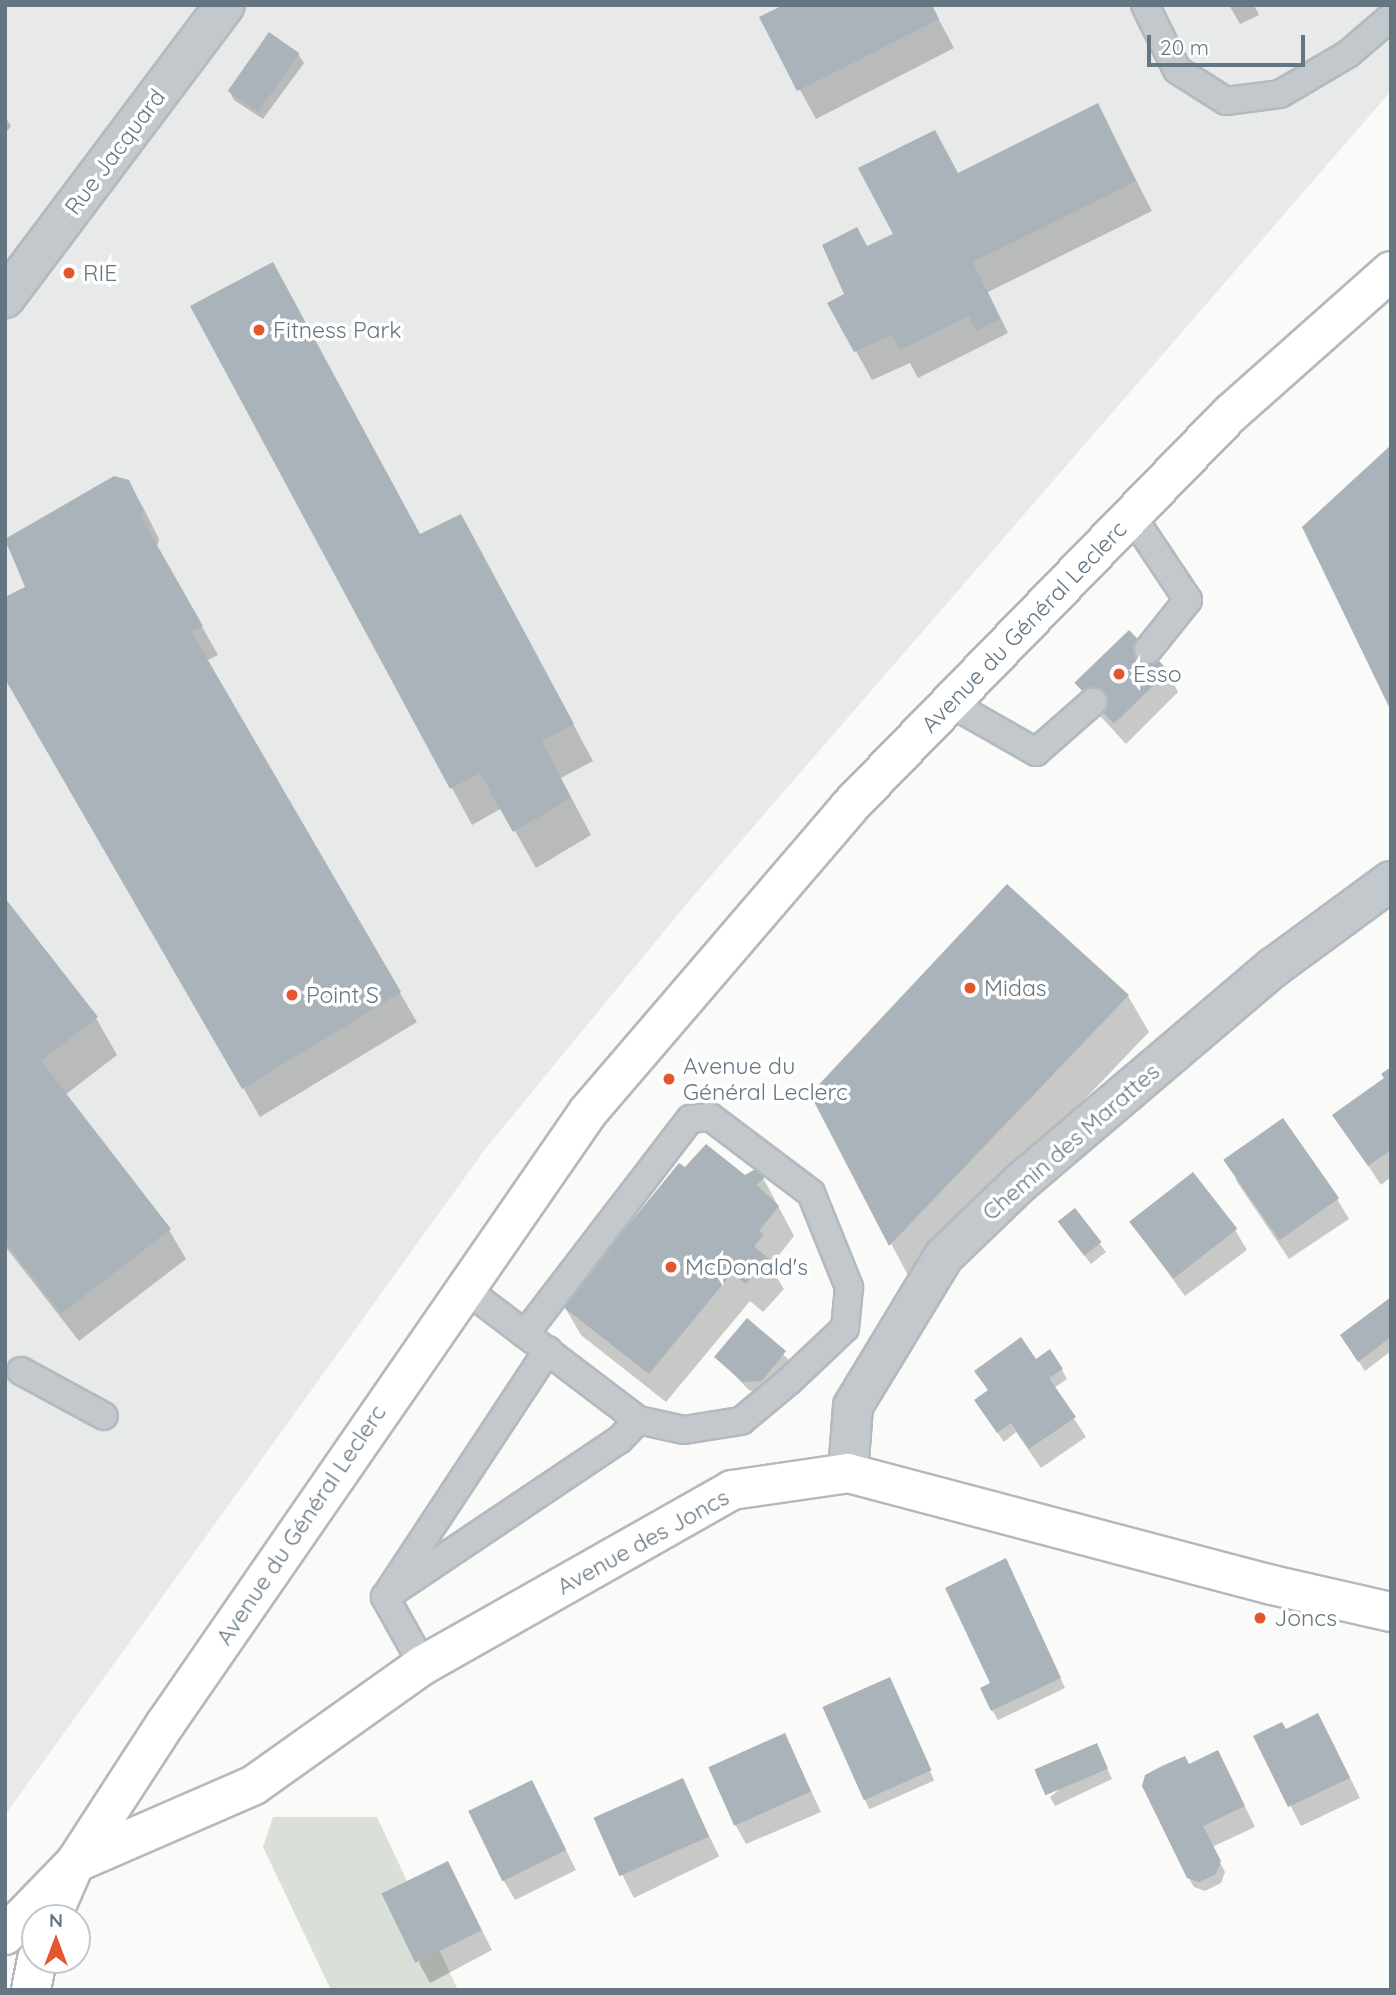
<!DOCTYPE html>
<html>
<head>
<meta charset="utf-8">
<style>
  body { margin:0 }
  #map { position:relative; width:1396px; height:1995px; overflow:hidden; background:#fafaf8; font-family:Quicksand,sans-serif }
  div>[style] { position:absolute }
  .built>* { inset:0; background:#e8e9e9 }
  .green>* { inset:0; background:#dadfd7 }
  .shadow>* { inset:0; background:#0003; transform-origin:0 0 }
  .building>* { inset:0; background:#aab3b9; transform-origin:0 0 }
  .roads { filter:drop-shadow(2px 0 #b3babf) drop-shadow(-2px 0 #b3babf) drop-shadow(0 2px #b3babf) drop-shadow(0 -2px #b3babf) }
  .lane>* { height:26px; margin:-13px; padding:0 13px; transform-origin:13px; border-radius:13px; background:#c3c8cc }
  .street>* { height:38px; margin:-19px; padding:0 19px; transform-origin:19px; border-radius:19px; background:#c3c8cc }
  .secondary>* { height:38px; margin:-19px; padding:0 19px; transform-origin:19px; border-radius:19px; background:#fff }
  .dots>* { width:19px; height:19px; translate:-50% -50%; box-sizing:border-box; border:4px solid #fff; border-radius:50% }
  span { translate:-50% -50%; white-space:nowrap; text-align:center; line-height:1.15; -webkit-text-stroke:7px #fff; paint-order:stroke }
  .street-label { font-size:23px; color:#657683 }
  .poi-label { font-size:23px; color:#657683 }
  .left { translate:0 -50%; text-align:left }
  .frame { position:absolute; inset:0; border:7px solid #657683; pointer-events:none }
  .north { position:absolute; left:21px; top:1904px; width:70px; height:70px; box-sizing:border-box; background:#fff; border:2px solid #c1c8cd; border-radius:50%; rotate:0deg; font-size:19px; font-weight:700; line-height:28px; text-align:center; color:#657683 }
  .north::after { content:''; display:block; margin:auto; width:24px; height:32px; background:#e4572e; clip-path:polygon(50% 0,100% 100%,50% 72%,0 100%) }
  .scale { position:absolute; left:1147px; top:35px; width:158px; height:32px; box-sizing:border-box; border:4px solid #657683; border-top:0; padding-left:9px; font-size:21px; line-height:24px; white-space:nowrap; color:#657683; -webkit-text-stroke:5px #fff; paint-order:stroke }
</style>
</head>
<body>
<div id="map">
  <div class="built">
    <i style="clip-path:polygon(5px 5px,1391px 5px,1391px 91px,689px 901px,486px 1148px,5px 1815px)"></i>
  </div>
  <div class="green">
    <i style="clip-path:polygon(273px 1817px,377px 1817px,458px 1990px,331px 1990px,263px 1847px)"></i>
  </div>
  <div class="shadow">
    <i style="clip-path:polygon(931px 5px,954px 48px,816px 119px,761px 18px)"></i>
    <i style="clip-path:polygon(1229px 5px,1254px 5px,1259px 15px,1240px 24px)"></i>
    <i style="clip-path:polygon(298px 54px,304px 63px,263px 119px,234px 100px,229px 90px)"></i>
    <i style="clip-path:polygon(1098px 106px,1152px 211px,988px 292px,1008px 333px,918px 378px,910px 363px,872px 380px,830px 304px,846px 295px,867px 248px,896px 235px,958px 175px)"></i>
    <i style="clip-path:polygon(5px 117px,11px 126px,5px 134px)"></i>
    <i style="clip-path:polygon(192px 307px,421px 536px,481px 553px,593px 761px,561px 778px,591px 835px,536px 868px,502px 808px,472px 825px)"></i>
    <i style="clip-path:polygon(115px 477px,128px 481px,145px 511px,159px 539px,157px 547px,218px 655px,206px 661px,417px 1022px,260px 1117px,5px 675px,27px 587px,5px 541px)"></i>
    <i style="clip-path:polygon(1129px 633px,1167px 672px,1178px 692px,1126px 744px,1090px 705px,1079px 686px)"></i>
    <i style="clip-path:polygon(5px 901px,96px 1018px,117px 1055px,65px 1095px,169px 1230px,186px 1259px,79px 1341px,5px 1246px)"></i>
    <i style="clip-path:polygon(1128px 996px,1149px 1032px,911px 1281px,812px 1095px)"></i>
    <i style="clip-path:polygon(1391px 1069px,1391px 1177px,1381px 1185px,1335px 1116px,1386px 1079px)"></i>
    <i style="clip-path:polygon(685px 1169px,745px 1177px,760px 1172px,794px 1236px,776px 1259px,779px 1265px,773px 1271px,784px 1289px,763px 1312px,750px 1301px,666px 1402px,581px 1335px,564px 1306px)"></i>
    <i style="clip-path:polygon(1235px 1179px,1337px 1199px,1349px 1219px,1289px 1259px)"></i>
    <i style="clip-path:polygon(1074px 1210px,1106px 1252px,1091px 1264px,1065px 1231px)"></i>
    <i style="clip-path:polygon(1235px 1230px,1247px 1250px,1185px 1296px,1144px 1240px)"></i>
    <i style="clip-path:polygon(1391px 1299px,1391px 1351px,1365px 1371px,1348px 1345px)"></i>
    <i style="clip-path:polygon(748px 1320px,791px 1362px,767px 1390px,750px 1391px,716px 1357px)"></i>
    <i style="clip-path:polygon(1036px 1361px,1062px 1370px,1067px 1379px,1054px 1388px,1086px 1437px,1041px 1468px,1016px 1432px,1004px 1442px,982px 1410px,989px 1392px,977px 1372px)"></i>
    <i style="clip-path:polygon(1005px 1560px,1065px 1688px,998px 1720px,992px 1710px,992px 1684px)"></i>
    <i style="left:889px;top:1679px;width:111px;height:71px;rotate:66deg"></i>
    <i style="clip-path:polygon(1285px 1731px,1329px 1735px,1360px 1798px,1301px 1826px,1255px 1737px)"></i>
    <i style="clip-path:polygon(785px 1735px,821px 1812px,746px 1844px,735px 1824px)"></i>
    <i style="clip-path:polygon(1101px 1755px,1112px 1779px,1055px 1806px,1050px 1797px)"></i>
    <i style="clip-path:polygon(1189px 1765px,1228px 1772px,1255px 1827px,1212px 1847px,1225px 1872px,1221px 1883px,1205px 1891px,1194px 1887px,1188px 1877px)"></i>
    <i style="left:682px;top:1780px;width:85px;height:95px;rotate:64deg"></i>
    <i style="clip-path:polygon(532px 1782px,576px 1870px,515px 1900px,504px 1881px)"></i>
    <i style="clip-path:polygon(458px 1883px,492px 1950px,430px 1983px,419px 1963px)"></i>
  </div>
  <div class="building">
    <i style="clip-path:polygon(783px 5px,932px 5px,939px 19px,797px 91px,759px 17px)"></i>
    <i style="left:269px;top:32px;width:37px;height:72px;rotate:35deg"></i>
    <i style="clip-path:polygon(1098px 103px,1136px 181px,973px 262px,1000px 319px,976px 331px,969px 316px,900px 350px,892px 335px,854px 352px,827px 303px,844px 294px,822px 245px,857px 227px,867px 246px,893px 234px,858px 168px,935px 130px,958px 173px)"></i>
    <i style="clip-path:polygon(273px 262px,420px 534px,461px 514px,574px 724px,542px 741px,571px 798px,513px 832px,480px 773px,450px 789px,190px 306px)"></i>
    <i style="clip-path:polygon(1391px 445px,1391px 711px,1302px 527px)"></i>
    <i style="clip-path:polygon(114px 476px,129px 480px,143px 509px,141px 517px,203px 626px,191px 631px,401px 992px,242px 1089px,5px 679px,5px 597px,25px 587px,5px 539px)"></i>
    <i style="left:1129px;top:630px;width:57px;height:76px;rotate:46deg"></i>
    <i style="clip-path:polygon(1007px 884px,1129px 995px,889px 1246px,810px 1094px)"></i>
    <i style="clip-path:polygon(5px 898px,98px 1017px,41px 1061px,171px 1229px,61px 1314px,5px 1241px)"></i>
    <i style="clip-path:polygon(1391px 1067px,1391px 1150px,1368px 1166px,1332px 1115px,1384px 1078px,1381px 1074px)"></i>
    <i style="left:1283px;top:1118px;width:98px;height:73px;rotate:55deg"></i>
    <i style="clip-path:polygon(706px 1144px,745px 1175px,757px 1168px,762px 1171px,765px 1177px,757px 1185px,779px 1206px,759px 1231px,764px 1235px,754px 1246px,769px 1259px,746px 1284px,732px 1273px,649px 1374px,562px 1306px,679px 1163px,685px 1167px)"></i>
    <i style="left:1193px;top:1172px;width:72px;height:81px;rotate:52deg"></i>
    <i style="left:1075px;top:1208px;width:43px;height:22px;rotate:52deg"></i>
    <i style="clip-path:polygon(1391px 1297px,1391px 1337px,1358px 1362px,1340px 1335px)"></i>
    <i style="clip-path:polygon(747px 1318px,786px 1351px,762px 1381px,743px 1382px,714px 1357px)"></i>
    <i style="clip-path:polygon(1021px 1337px,1036px 1359px,1050px 1349px,1063px 1369px,1049px 1378px,1076px 1417px,1029px 1449px,1011px 1423px,997px 1433px,974px 1400px,988px 1390px,974px 1371px)"></i>
    <i style="clip-path:polygon(1006px 1558px,1061px 1678px,991px 1711px,980px 1688px,990px 1683px,945px 1588px)"></i>
    <i style="left:890px;top:1677px;width:102px;height:74px;rotate:66deg"></i>
    <i style="clip-path:polygon(1318px 1713px,1350px 1778px,1288px 1807px,1253px 1736px,1282px 1722px,1286px 1729px)"></i>
    <i style="left:785px;top:1733px;width:64px;height:84px;rotate:66deg"></i>
    <i style="left:1097px;top:1743px;width:28px;height:68px;rotate:67deg"></i>
    <i style="clip-path:polygon(1218px 1750px,1245px 1806px,1203px 1826px,1221px 1861px,1216px 1874px,1199px 1882px,1187px 1878px,1142px 1786px,1145px 1775px,1162px 1766px,1185px 1756px,1189px 1764px)"></i>
    <i style="left:683px;top:1778px;width:64px;height:98px;rotate:66deg"></i>
    <i style="left:532px;top:1780px;width:78px;height:71px;rotate:64deg"></i>
    <i style="left:448px;top:1861px;width:77px;height:74px;rotate:64deg"></i>
  </div>
  <div class="roads">
    <div class="lane">
      <i style="left:1145px;top:5px;width:72px;rotate:63.8deg"></i>
      <i style="left:1177px;top:70px;width:58px;rotate:32.3deg"></i>
      <i style="left:1226px;top:101px;width:54px;rotate:-7.4deg"></i>
      <i style="left:1280px;top:94px;width:79px;rotate:-30.5deg"></i>
      <i style="left:1348px;top:54px;width:57px;rotate:-40.7deg"></i>
      <i style="left:1132px;top:516px;width:101px;rotate:56.3deg"></i>
      <i style="left:1188px;top:600px;width:64px;rotate:128.7deg"></i>
      <i style="left:950px;top:703px;width:99px;rotate:29.7deg"></i>
      <i style="left:1036px;top:752px;width:76px;rotate:-41.3deg"></i>
      <i style="left:463px;top:1287px;width:220px;rotate:37.2deg"></i>
      <i style="left:638px;top:1420px;width:47px;rotate:12.3deg"></i>
      <i style="left:684px;top:1430px;width:58px;rotate:-9deg"></i>
      <i style="left:741px;top:1421px;width:62px;rotate:-39.8deg"></i>
      <i style="left:789px;top:1381px;width:77px;rotate:-43.4deg"></i>
      <i style="left:845px;top:1328px;width:41px;rotate:-84.4deg"></i>
      <i style="left:849px;top:1287px;width:101px;rotate:-112deg"></i>
      <i style="left:811px;top:1193px;width:126px;rotate:-143deg"></i>
      <i style="left:710px;top:1117px;width:20px;rotate:174deg"></i>
      <i style="left:690px;top:1119px;width:271px;rotate:127.5deg"></i>
      <i style="left:548px;top:1350px;width:296px;rotate:123.4deg"></i>
      <i style="left:385px;top:1597px;width:282px;rotate:-33.9deg"></i>
      <i style="left:619px;top:1440px;width:28px;rotate:-46deg"></i>
      <i style="left:21px;top:1371px;width:94px;rotate:28.5deg"></i>
      <i style="left:385px;top:1597px;width:78px;rotate:60.8deg"></i>
    </div>
    <div class="street">
      <i style="left:5px;top:298px;width:366px;rotate:-53.1deg"></i>
      <i style="left:848px;top:1473px;width:67px;rotate:-85.7deg"></i>
      <i style="left:853px;top:1406px;width:175px;rotate:-58.8deg"></i>
      <i style="left:944px;top:1256px;width:107px;rotate:-43.9deg"></i>
      <i style="left:1021px;top:1182px;width:332px;rotate:-40.4deg"></i>
      <i style="left:1274px;top:967px;width:145px;rotate:-36.3deg"></i>
    </div>
    <div class="secondary">
      <i style="left:51px;top:1918px;width:60px;rotate:-66.4deg"></i>
      <i style="left:75px;top:1863px;width:167px;rotate:-57deg"></i>
      <i style="left:166px;top:1723px;width:743px;rotate:-55.37deg"></i>
      <i style="left:588px;top:1112px;width:401px;rotate:-49.4deg"></i>
      <i style="left:849px;top:807px;width:547px;rotate:-45.89deg"></i>
      <i style="left:1230px;top:414px;width:215px;rotate:-41.6deg"></i>
      <i style="left:5px;top:1935px;width:100px;rotate:-45.8deg"></i>
      <i style="left:75px;top:1863px;width:195px;rotate:-23.5deg"></i>
      <i style="left:254px;top:1785px;width:207px;rotate:-35.4deg"></i>
      <i style="left:423px;top:1665px;width:355px;rotate:-29.5deg"></i>
      <i style="left:732px;top:1490px;width:117px;rotate:-8.3deg"></i>
      <i style="left:848px;top:1473px;width:439px;rotate:14.8deg"></i>
      <i style="left:1272px;top:1585px;width:122px;rotate:12.8deg"></i>
      <i style="left:31px;top:1990px;width:31px;rotate:-79deg"></i>
    </div>
  </div>
  <div class="dots">
    <i style="left:69px;top:273px;background:#e4572e"></i>
    <i style="left:259px;top:330px;background:#e4572e"></i>
    <i style="left:1119px;top:674px;background:#e4572e"></i>
    <i style="left:970px;top:988px;background:#e4572e"></i>
    <i style="left:292px;top:995px;background:#e4572e"></i>
    <i style="left:669px;top:1079px;background:#e4572e"></i>
    <i style="left:671px;top:1267px;background:#e4572e"></i>
    <i style="left:1260px;top:1618px;background:#e4572e"></i>
  </div>
  <div class="street-label">
    <span style="left:115px;top:152px;rotate:-53deg">Rue Jacquard</span>
    <span style="left:1024px;top:627px;rotate:-46deg">Avenue du Général Leclerc</span>
    <span style="left:1071px;top:1142px;rotate:-41deg">Chemin des Marattes</span>
    <span style="left:301px;top:1525px;rotate:-56deg">Avenue du Général Leclerc</span>
    <span style="left:643px;top:1542px;rotate:-29deg">Avenue des Joncs</span>
  </div>
  <div class="poi-label">
    <span class="left" style="left:83px;top:273px">RIE</span>
    <span class="left" style="left:273px;top:330px">Fitness Park</span>
    <span class="left" style="left:1133px;top:674px">Esso</span>
    <span class="left" style="left:984px;top:988px">Midas</span>
    <span class="left" style="left:306px;top:995px">Point S</span>
    <span class="left" style="left:683px;top:1079px">Avenue du<br>Général Leclerc</span>
    <span class="left" style="left:685px;top:1267px">McDonald's</span>
    <span class="left" style="left:1274px;top:1618px">Joncs</span>
  </div>
  <div class="frame"></div>
  <div class="north">N</div>
  <div class="scale">20 m</div>
</div>
</body>
</html>
